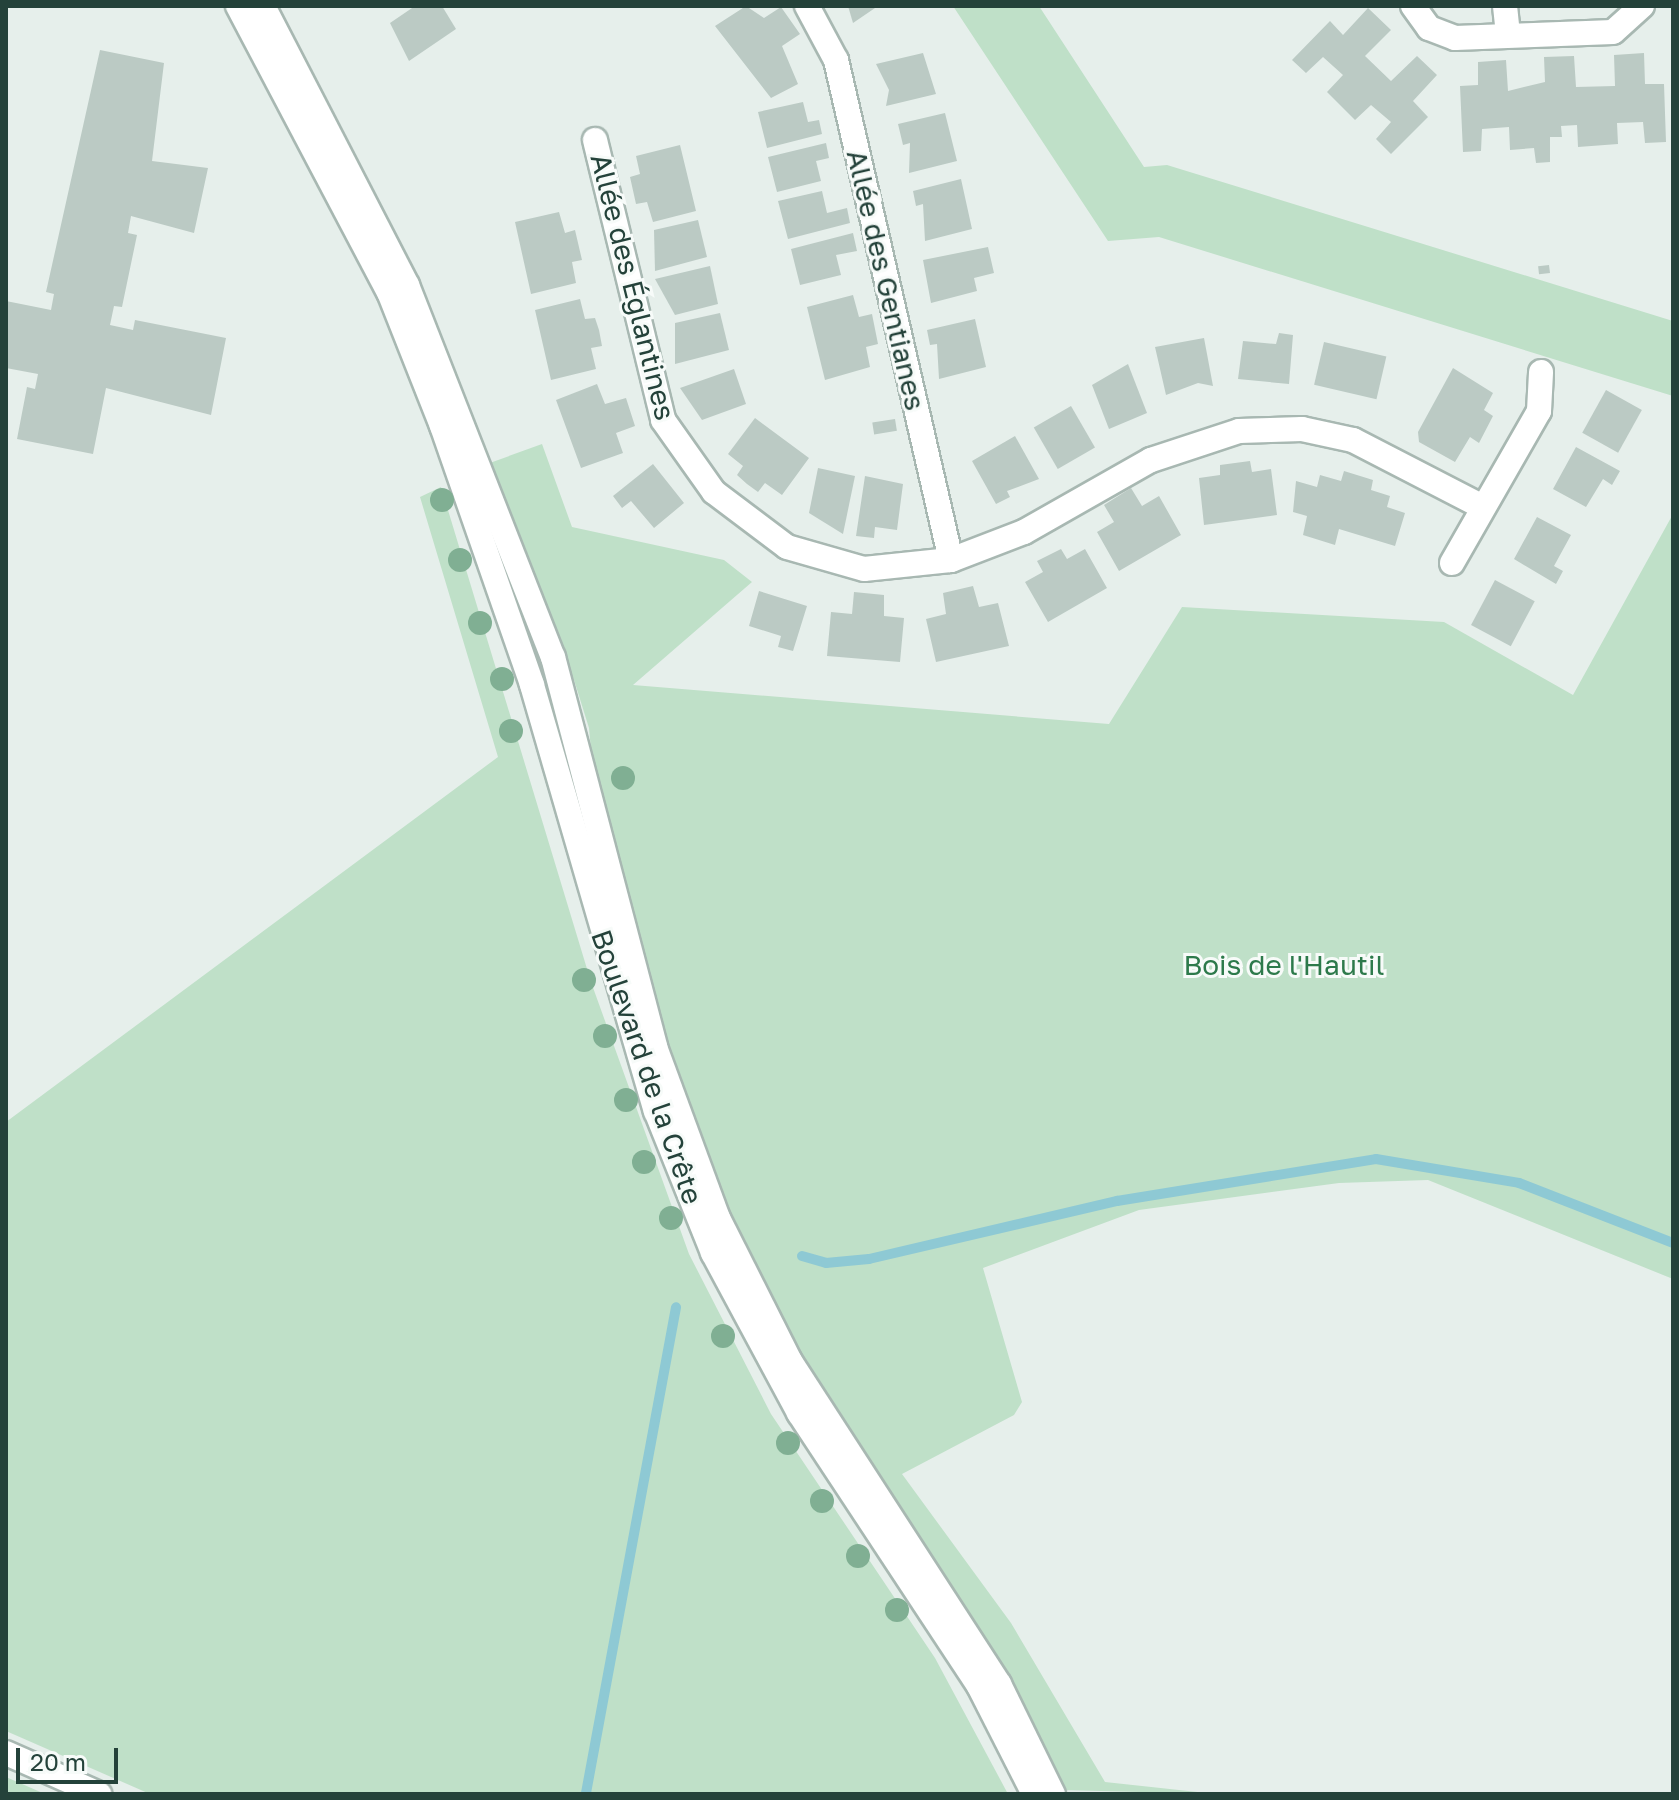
<!DOCTYPE html>
<html>
<head>
<meta charset="utf-8">
<style>
  body { margin:0 }
  #map { position:relative; width:1679px; height:1800px; overflow:hidden; background:#e6efeb; font-family:"Golos Text",sans-serif }
  div>[style] { position:absolute }
  .green>* { inset:0; background:#bfe0c8 }
  .stream>* { height:10px; margin:-5px; padding:0 5px; transform-origin:5px; border-radius:5px; background:#8ec9d4 }
  .building>* { inset:0; background:#bbcac4; transform-origin:0 0 }
  .roads { filter:drop-shadow(2px 0 #a8b8b2) drop-shadow(-2px 0 #a8b8b2) drop-shadow(0 2px #a8b8b2) drop-shadow(0 -2px #a8b8b2) }
  .street>* { height:24px; margin:-12px; padding:0 12px; transform-origin:12px; border-radius:12px; background:#fff }
  .secondary>* { height:24px; margin:-12px; padding:0 12px; transform-origin:12px; border-radius:12px; background:#fff }
  .trees>* { width:24px; height:24px; margin:-12px; border-radius:50%; background:#80af93 }
  span { translate:-50% -50%; white-space:nowrap; text-align:center; line-height:1.15; -webkit-text-stroke:6px #f7fbf9; paint-order:stroke }
  .street-label { font-size:28px; color:#24423a }
  .park-label { font-size:28px; color:#2d7a4b }
  .frame { position:absolute; inset:0; border:8px solid #24423a; pointer-events:none }
  .scale { position:absolute; left:16px; top:1748px; width:102px; height:36px; box-sizing:border-box; border:4px solid #24423a; border-top:0; padding-left:10px; font-size:24px; line-height:28px; white-space:nowrap; color:#24423a; -webkit-text-stroke:6px #f7fbf9; paint-order:stroke }
</style>
</head>
<body>
<div id="map">
  <div class="green">
    <i style="clip-path:polygon(953px 6px,1039px 6px,1144px 167px,1167px 165px,1673px 321px,1673px 396px,1159px 237px,1108px 241px)"></i>
    <i style="clip-path:polygon(542px 444px,572px 527px,724px 560px,752px 582px,633px 685px,1109px 724px,1182px 607px,1444px 622px,1573px 695px,1673px 514px,1673px 1279px,1428px 1180px,1339px 1183px,1139px 1210px,983px 1268px,1022px 1402px,1014px 1415px,902px 1474px,1011px 1623px,1105px 1782px,1216px 1794px,1062px 1790px,1020px 1698px,835px 1418px,728px 1215px,675px 1074px,595px 794px,589px 728px,574px 680px,540px 609px,487px 464px)"></i>
    <i style="clip-path:polygon(441px 487px,591px 982px,689px 1254px,771px 1414px,935px 1658px,1008px 1794px,150px 1794px,6px 1731px,6px 1122px,498px 757px,420px 497px)"></i>
    <i style="clip-path:polygon(6px 1777px,45px 1794px,6px 1794px)"></i>
  </div>
  <div class="stream">
    <i style="left:802px;top:1256px;width:25px;rotate:16deg"></i>
    <i style="left:826px;top:1263px;width:43px;rotate:-5.3deg"></i>
    <i style="left:869px;top:1259px;width:255px;rotate:-13.2deg"></i>
    <i style="left:1117px;top:1201px;width:262px;rotate:-9.2deg"></i>
    <i style="left:1376px;top:1159px;width:145px;rotate:9.5deg"></i>
    <i style="left:1519px;top:1183px;width:165px;rotate:21.3deg"></i>
    <i style="left:586px;top:1793px;width:494px;rotate:-79.5deg"></i>
  </div>
  <div class="building">
    <i style="clip-path:polygon(415px 6px,442px 6px,456px 29px,409px 61px,390px 23px)"></i>
    <i style="clip-path:polygon(746px 6px,764px 18px,781px 7px,800px 34px,782px 46px,798px 84px,771px 98px,715px 26px)"></i>
    <i style="clip-path:polygon(848px 6px,878px 6px,853px 23px)"></i>
    <i style="clip-path:polygon(1368px 8px,1391px 30px,1365px 56px,1391px 81px,1417px 56px,1437px 75px,1413px 101px,1428px 117px,1391px 154px,1376px 139px,1391px 122px,1371px 105px,1355px 120px,1327px 92px,1343px 75px,1323px 57px,1306px 73px,1292px 60px,1330px 21px,1343px 35px)"></i>
    <i style="clip-path:polygon(100px 50px,164px 63px,152px 161px,208px 168px,194px 233px,131px 216px,128px 233px,137px 235px,122px 307px,114px 306px,110px 325px,133px 330px,135px 320px,226px 338px,211px 415px,106px 388px,93px 454px,17px 439px,27px 387px,35px 389px,38px 374px,6px 368px,6px 301px,51px 310px,54px 294px,46px 292px)"></i>
    <i style="clip-path:polygon(923px 53px,936px 94px,886px 106px,889px 90px,876px 64px)"></i>
    <i style="clip-path:polygon(1644px 53px,1645px 84px,1664px 84px,1666px 142px,1645px 143px,1643px 122px,1617px 123px,1618px 144px,1578px 147px,1577px 125px,1561px 126px,1562px 137px,1550px 137px,1550px 162px,1536px 163px,1534px 148px,1510px 150px,1509px 127px,1482px 129px,1481px 151px,1463px 152px,1460px 86px,1478px 85px,1478px 62px,1506px 60px,1508px 91px,1545px 82px,1544px 57px,1574px 56px,1576px 87px,1615px 86px,1614px 55px)"></i>
    <i style="clip-path:polygon(803px 102px,808px 122px,819px 120px,822px 134px,767px 148px,758px 112px)"></i>
    <i style="clip-path:polygon(945px 113px,957px 161px,909px 173px,910px 143px,903px 145px,898px 124px)"></i>
    <i style="clip-path:polygon(826px 143px,829px 158px,816px 161px,821px 181px,777px 192px,768px 157px)"></i>
    <i style="clip-path:polygon(680px 145px,696px 211px,653px 222px,647px 202px,636px 204px,630px 177px,640px 174px,636px 156px)"></i>
    <i style="clip-path:polygon(961px 179px,972px 229px,925px 241px,923px 204px,916px 206px,913px 191px)"></i>
    <i style="clip-path:polygon(822px 191px,827px 213px,847px 208px,850px 223px,788px 239px,778px 201px)"></i>
    <i style="clip-path:polygon(559px 212px,565px 233px,575px 230px,582px 260px,572px 262px,576px 283px,531px 294px,515px 222px)"></i>
    <i style="clip-path:polygon(698px 220px,707px 257px,655px 271px,654px 230px)"></i>
    <i style="clip-path:polygon(853px 233px,857px 251px,836px 255px,841px 275px,800px 285px,791px 249px)"></i>
    <i style="clip-path:polygon(988px 247px,994px 273px,974px 278px,977px 291px,931px 303px,923px 260px)"></i>
    <i style="left:1549px;top:265px;width:8px;height:11px;rotate:83deg"></i>
    <i style="clip-path:polygon(710px 266px,718px 304px,675px 315px,655px 279px)"></i>
    <i style="clip-path:polygon(853px 295px,859px 317px,872px 314px,878px 344px,866px 347px,870px 367px,825px 380px,807px 307px)"></i>
    <i style="clip-path:polygon(580px 299px,585px 319px,595px 318px,599px 330px,602px 346px,591px 348px,596px 369px,551px 380px,535px 310px)"></i>
    <i style="clip-path:polygon(720px 313px,729px 350px,675px 364px,675px 323px)"></i>
    <i style="clip-path:polygon(975px 319px,986px 367px,939px 379px,937px 344px,930px 345px,927px 330px)"></i>
    <i style="clip-path:polygon(1279px 333px,1293px 335px,1289px 384px,1238px 379px,1243px 341px,1276px 344px)"></i>
    <i style="clip-path:polygon(1204px 338px,1213px 386px,1198px 383px,1166px 395px,1155px 347px)"></i>
    <i style="left:1324px;top:342px;width:64px;height:44px;rotate:13deg"></i>
    <i style="clip-path:polygon(1128px 364px,1147px 413px,1109px 429px,1092px 385px)"></i>
    <i style="clip-path:polygon(1453px 368px,1493px 393px,1484px 410px,1493px 416px,1479px 443px,1470px 437px,1455px 462px,1419px 442px,1418px 432px)"></i>
    <i style="clip-path:polygon(734px 369px,746px 404px,702px 420px,680px 388px)"></i>
    <i style="clip-path:polygon(597px 384px,605px 404px,626px 398px,635px 426px,616px 433px,623px 453px,581px 468px,556px 400px)"></i>
    <i style="left:1606px;top:390px;width:41px;height:49px;rotate:29deg"></i>
    <i style="left:1071px;top:406px;width:48px;height:43px;rotate:60deg"></i>
    <i style="clip-path:polygon(755px 418px,809px 458px,782px 495px,765px 483px,758px 492px,747px 484px,737px 475px,743px 466px,728px 454px)"></i>
    <i style="left:895px;top:419px;width:12px;height:23px;rotate:81deg"></i>
    <i style="clip-path:polygon(1015px 436px,1039px 479px,1007px 491px,1010px 497px,996px 504px,972px 461px)"></i>
    <i style="clip-path:polygon(1576px 447px,1620px 471px,1612px 485px,1603px 479px,1586px 507px,1553px 489px)"></i>
    <i style="clip-path:polygon(1250px 461px,1252px 472px,1271px 469px,1277px 515px,1204px 525px,1199px 478px,1220px 475px,1220px 465px)"></i>
    <i style="clip-path:polygon(653px 464px,684px 503px,654px 528px,631px 501px,622px 508px,613px 496px)"></i>
    <i style="clip-path:polygon(818px 468px,855px 476px,843px 534px,809px 513px)"></i>
    <i style="clip-path:polygon(1344px 471px,1373px 480px,1371px 490px,1390px 496px,1387px 507px,1405px 513px,1395px 546px,1339px 529px,1335px 545px,1303px 535px,1307px 516px,1293px 512px,1296px 481px,1317px 487px,1320px 475px,1341px 481px)"></i>
    <i style="clip-path:polygon(865px 476px,903px 484px,897px 530px,875px 527px,874px 538px,856px 536px)"></i>
    <i style="clip-path:polygon(1131px 488px,1142px 506px,1159px 496px,1181px 535px,1119px 571px,1097px 532px,1114px 522px,1104px 505px)"></i>
    <i style="clip-path:polygon(1537px 517px,1571px 535px,1554px 566px,1563px 571px,1556px 584px,1514px 559px)"></i>
    <i style="clip-path:polygon(1061px 549px,1067px 559px,1085px 549px,1107px 588px,1048px 622px,1025px 582px,1043px 572px,1037px 561px)"></i>
    <i style="left:1495px;top:580px;width:45px;height:51px;rotate:28deg"></i>
    <i style="clip-path:polygon(973px 586px,979px 607px,998px 603px,1009px 646px,936px 662px,926px 619px,946px 614px,943px 593px)"></i>
    <i style="clip-path:polygon(759px 591px,807px 606px,793px 651px,778px 647px,781px 636px,749px 626px)"></i>
    <i style="clip-path:polygon(854px 592px,884px 595px,884px 616px,904px 618px,900px 662px,827px 656px,831px 612px,852px 614px)"></i>
  </div>
  <div class="roads">
    <div class="street">
      <i style="left:807px;top:6px;width:61px;rotate:61.8deg"></i>
      <i style="left:836px;top:60px;width:513px;rotate:77.05deg"></i>
      <i style="left:1413px;top:6px;width:27px;rotate:54deg"></i>
      <i style="left:1429px;top:28px;width:28px;rotate:21deg"></i>
      <i style="left:1455px;top:38px;width:158px;rotate:-2.2deg"></i>
      <i style="left:1613px;top:32px;width:39px;rotate:-42deg"></i>
      <i style="left:1505px;top:6px;width:29px;rotate:84deg"></i>
      <i style="left:595px;top:140px;width:288px;rotate:76.3deg"></i>
      <i style="left:663px;top:420px;width:88px;rotate:54.7deg"></i>
      <i style="left:714px;top:492px;width:91px;rotate:37deg"></i>
      <i style="left:787px;top:547px;width:80px;rotate:15.9deg"></i>
      <i style="left:864px;top:569px;width:87px;rotate:-5.9deg"></i>
      <i style="left:951px;top:560px;width:78px;rotate:-21deg"></i>
      <i style="left:1024px;top:532px;width:146px;rotate:-29.6deg"></i>
      <i style="left:1151px;top:460px;width:93px;rotate:-18.2deg"></i>
      <i style="left:1239px;top:431px;width:63px;rotate:-1.8deg"></i>
      <i style="left:1302px;top:429px;width:52px;rotate:12.2deg"></i>
      <i style="left:1353px;top:440px;width:146px;rotate:27.3deg"></i>
      <i style="left:1452px;top:563px;width:175px;rotate:-60.2deg"></i>
      <i style="left:1539px;top:411px;width:39px;rotate:-87deg"></i>
    </div>
    <div class="secondary">
      <i style="left:238px;top:6px;width:323px;rotate:62.2deg"></i>
      <i style="left:389px;top:292px;width:144px;rotate:68.4deg"></i>
      <i style="left:442px;top:426px;width:274px;rotate:70.8deg"></i>
      <i style="left:532px;top:685px;width:444px;rotate:73.8deg"></i>
      <i style="left:656px;top:1111px;width:153px;rotate:68.1deg"></i>
      <i style="left:713px;top:1253px;width:182px;rotate:61.7deg"></i>
      <i style="left:799px;top:1413px;width:327px;rotate:56.6deg"></i>
      <i style="left:979px;top:1686px;width:121px;rotate:63deg"></i>
      <i style="left:263px;top:6px;width:314px;rotate:62.7deg"></i>
      <i style="left:407px;top:285px;width:400px;rotate:68.6deg"></i>
      <i style="left:553px;top:657px;width:403px;rotate:75.3deg"></i>
      <i style="left:655px;top:1047px;width:182px;rotate:69.8deg"></i>
      <i style="left:718px;top:1218px;width:160px;rotate:63.3deg"></i>
      <i style="left:790px;top:1361px;width:385px;rotate:57.1deg"></i>
      <i style="left:999px;top:1684px;width:123px;rotate:63.9deg"></i>
      <i style="left:6px;top:1753px;width:102px;rotate:23.8deg"></i>
    </div>
  </div>
  <div class="trees">
    <i style="left:442px;top:500px"></i>
    <i style="left:460px;top:560px"></i>
    <i style="left:480px;top:623px"></i>
    <i style="left:502px;top:679px"></i>
    <i style="left:511px;top:731px"></i>
    <i style="left:623px;top:778px"></i>
    <i style="left:584px;top:980px"></i>
    <i style="left:605px;top:1036px"></i>
    <i style="left:626px;top:1100px"></i>
    <i style="left:644px;top:1162px"></i>
    <i style="left:671px;top:1218px"></i>
    <i style="left:723px;top:1336px"></i>
    <i style="left:788px;top:1443px"></i>
    <i style="left:822px;top:1501px"></i>
    <i style="left:858px;top:1556px"></i>
    <i style="left:897px;top:1610px"></i>
  </div>
  <div class="street-label">
    <span style="left:886px;top:280px;rotate:77deg">Allée des Gentianes</span>
    <span style="left:633px;top:287px;rotate:76deg">Allée des Églantines</span>
    <span style="left:647px;top:1067px;rotate:71deg">Boulevard de la Crête</span>
  </div>
  <div class="park-label">
    <span style="left:1284px;top:965px">Bois de l'Hautil</span>
  </div>
  <div class="frame"></div>
  <div class="scale">20 m</div>
</div>
</body>
</html>
